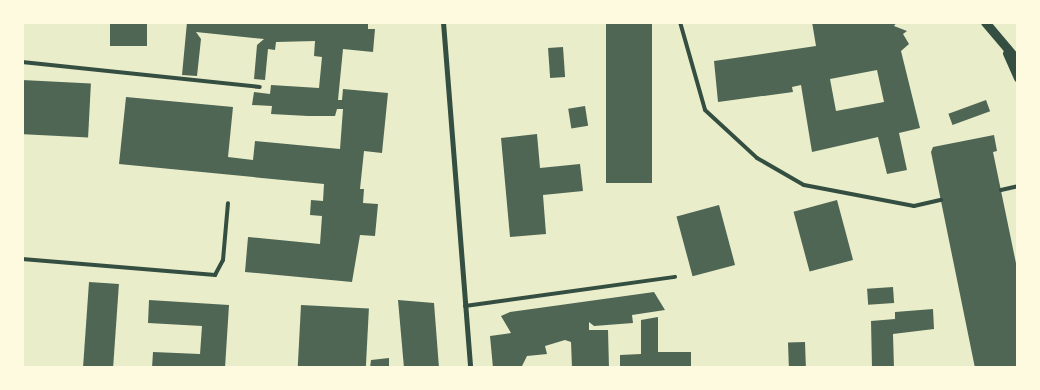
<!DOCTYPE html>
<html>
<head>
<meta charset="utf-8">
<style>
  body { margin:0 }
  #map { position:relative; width:1040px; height:390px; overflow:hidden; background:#e9edc9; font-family:"Varela Round",sans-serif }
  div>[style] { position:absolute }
  .building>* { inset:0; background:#4f6655; transform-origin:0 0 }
  .path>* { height:3px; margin:-1.5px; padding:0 1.5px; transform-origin:1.5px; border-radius:1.5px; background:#344e41 }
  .service>* { height:4px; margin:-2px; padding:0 2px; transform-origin:2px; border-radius:2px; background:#344e41 }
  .minor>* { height:5px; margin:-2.5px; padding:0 2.5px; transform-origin:2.5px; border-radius:2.5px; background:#344e41 }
  .tertiary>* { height:9px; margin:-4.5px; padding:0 4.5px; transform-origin:4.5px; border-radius:4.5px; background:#344e41 }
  span { translate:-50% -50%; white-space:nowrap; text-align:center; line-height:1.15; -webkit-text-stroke:5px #fefae0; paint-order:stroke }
  .frame { position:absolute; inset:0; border:24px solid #fefae0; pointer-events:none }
</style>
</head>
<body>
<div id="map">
  <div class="building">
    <i style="left:110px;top:22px;width:37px;height:24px"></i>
    <i style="clip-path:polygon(187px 22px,368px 22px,368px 29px,375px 29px,373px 52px,343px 49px,338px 100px,342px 100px,343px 89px,388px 93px,382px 153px,364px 151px,360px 189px,364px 189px,363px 203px,378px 204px,375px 236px,360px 235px,352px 282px,245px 272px,248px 237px,320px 244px,322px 216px,310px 215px,311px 200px,323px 201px,324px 184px,119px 164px,126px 97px,233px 107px,228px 157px,253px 160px,255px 141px,340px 149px,343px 109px,337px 109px,335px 116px,308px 116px,271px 114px,272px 106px,252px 105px,254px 92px,270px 94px,271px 85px,319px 88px,322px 57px,314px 56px,315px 41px,276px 42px,275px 50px,268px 49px,265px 80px,254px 79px,257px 45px,264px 39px,196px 32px,201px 39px,197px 76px,182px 75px)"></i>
    <i style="left:606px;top:22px;width:46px;height:161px"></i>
    <i style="clip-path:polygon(evenodd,812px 22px,897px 22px,894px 26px,907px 31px,903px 34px,909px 44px,901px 51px,920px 128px,899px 133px,907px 170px,887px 174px,878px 137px,812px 152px,801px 85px,792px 87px,793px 92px,718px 102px,714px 61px,816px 46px,812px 22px,877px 70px,884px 102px,836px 111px,830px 79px,877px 70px)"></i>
    <i style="left:563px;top:47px;width:30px;height:15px;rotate:86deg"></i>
    <i style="left:22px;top:80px;width:69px;height:54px;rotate:3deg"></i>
    <i style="left:986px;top:100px;width:12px;height:40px;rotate:70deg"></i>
    <i style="left:585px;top:106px;width:20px;height:17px;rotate:81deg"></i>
    <i style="clip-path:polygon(537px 134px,540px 168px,580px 164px,583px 191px,543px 195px,546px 234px,510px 237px,501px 138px)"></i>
    <i style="clip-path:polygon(994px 135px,997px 151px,993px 152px,1018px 273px,1018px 368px,975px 368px,931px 152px,933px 147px)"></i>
    <i style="left:837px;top:200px;width:62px;height:45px;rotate:75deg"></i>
    <i style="left:719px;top:205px;width:62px;height:44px;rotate:75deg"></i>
    <i style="left:89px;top:282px;width:30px;height:86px;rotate:4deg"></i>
    <i style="left:893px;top:287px;width:16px;height:26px;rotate:86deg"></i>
    <i style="clip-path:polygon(654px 292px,665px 310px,632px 315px,633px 323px,594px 326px,589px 322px,589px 330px,608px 330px,609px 368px,572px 368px,571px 342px,565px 340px,545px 346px,547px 354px,527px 356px,521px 368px,493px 368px,490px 336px,511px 333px,501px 316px,510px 312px)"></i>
    <i style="clip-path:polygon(149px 300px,229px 305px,225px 368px,152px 368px,153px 352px,200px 354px,202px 326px,148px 323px)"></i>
    <i style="clip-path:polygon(398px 300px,434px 303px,439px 368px,404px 368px)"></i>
    <i style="left:301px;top:305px;width:68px;height:63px;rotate:3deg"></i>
    <i style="clip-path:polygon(933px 309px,934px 329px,893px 334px,894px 368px,872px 368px,871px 321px,895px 319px,895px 312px)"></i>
    <i style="clip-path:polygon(658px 317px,658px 352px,691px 352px,691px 368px,620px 368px,620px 355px,641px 354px,641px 320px)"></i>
    <i style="left:805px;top:342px;width:26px;height:17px;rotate:88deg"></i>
    <i style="clip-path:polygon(389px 358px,389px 368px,370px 368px,371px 360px)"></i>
  </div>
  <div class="path">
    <i style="left:1018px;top:131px;width:17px;rotate:90deg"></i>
  </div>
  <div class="service">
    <i style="left:680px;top:22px;width:91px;rotate:74.1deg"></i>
    <i style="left:705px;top:110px;width:71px;rotate:42.7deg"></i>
    <i style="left:757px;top:158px;width:54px;rotate:29.9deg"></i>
    <i style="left:804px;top:185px;width:112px;rotate:10.8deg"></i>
    <i style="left:914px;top:206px;width:28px;rotate:-13deg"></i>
    <i style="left:22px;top:62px;width:239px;rotate:6deg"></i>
    <i style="left:1001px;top:190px;width:17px;rotate:-13deg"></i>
    <i style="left:22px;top:259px;width:194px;rotate:4.7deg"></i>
    <i style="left:215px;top:275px;width:17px;rotate:-62deg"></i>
    <i style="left:223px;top:260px;width:57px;rotate:-85deg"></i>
    <i style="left:465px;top:306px;width:212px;rotate:-7.9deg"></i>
  </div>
  <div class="minor">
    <i style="left:443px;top:22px;width:347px;rotate:85.5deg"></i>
  </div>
  <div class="tertiary">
    <i style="left:985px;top:22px;width:51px;rotate:49.8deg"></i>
    <i style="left:1007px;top:53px;width:27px;rotate:66deg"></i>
  </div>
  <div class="frame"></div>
</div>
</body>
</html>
